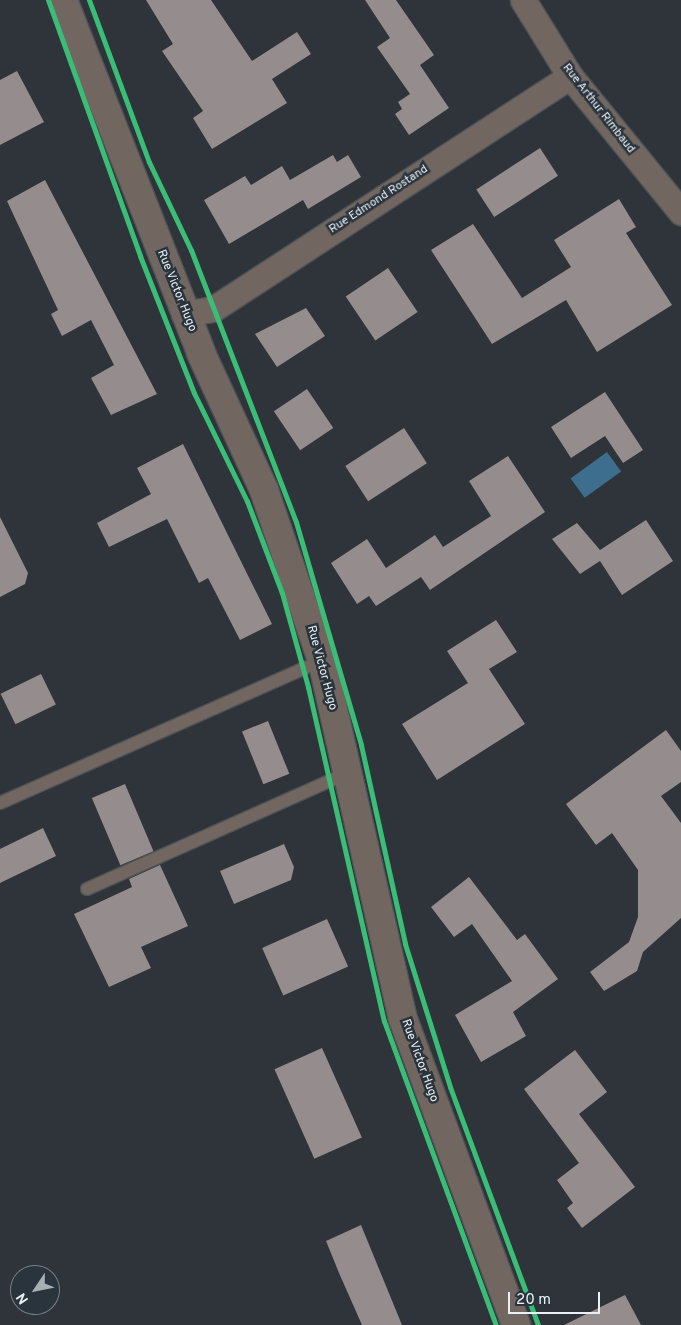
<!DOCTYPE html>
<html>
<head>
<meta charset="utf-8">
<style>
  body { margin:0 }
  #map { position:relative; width:681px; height:1325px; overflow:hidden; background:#2e3439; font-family:Overpass,sans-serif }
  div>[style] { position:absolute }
  .water>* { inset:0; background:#3e6e8e; transform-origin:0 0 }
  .building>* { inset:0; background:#948c8d; transform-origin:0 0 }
  .roads { filter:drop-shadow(1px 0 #4d5256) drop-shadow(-1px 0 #4d5256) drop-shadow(0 1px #4d5256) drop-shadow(0 -1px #4d5256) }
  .service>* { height:12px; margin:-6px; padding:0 6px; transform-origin:6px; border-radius:6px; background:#716760 }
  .minor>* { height:25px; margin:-12.5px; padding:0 12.5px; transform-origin:12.5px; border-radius:12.5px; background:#716760 }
  .tertiary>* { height:28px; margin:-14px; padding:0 14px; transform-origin:14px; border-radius:14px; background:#716760 }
  .cycleway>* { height:5px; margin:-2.5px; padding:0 2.5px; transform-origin:2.5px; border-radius:2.5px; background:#3abd76 }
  span { translate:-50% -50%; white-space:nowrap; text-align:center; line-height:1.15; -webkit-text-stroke:5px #2a343d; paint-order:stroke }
  .street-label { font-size:12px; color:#eaf1f6 }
  .north { position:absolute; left:10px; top:1265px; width:50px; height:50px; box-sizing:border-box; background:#2a343d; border:1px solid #778087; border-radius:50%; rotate:236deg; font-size:14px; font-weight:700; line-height:20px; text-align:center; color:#eaf1f6 }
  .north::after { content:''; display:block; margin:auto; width:18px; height:22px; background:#a8afb4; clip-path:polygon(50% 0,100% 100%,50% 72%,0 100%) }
  .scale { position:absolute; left:508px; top:1292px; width:92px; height:22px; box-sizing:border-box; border:2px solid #eaf1f6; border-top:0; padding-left:6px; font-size:15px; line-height:18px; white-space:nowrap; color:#eaf1f6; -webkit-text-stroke:4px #2a343d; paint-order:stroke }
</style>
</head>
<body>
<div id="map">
  <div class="water">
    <i style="left:607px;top:452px;width:24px;height:45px;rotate:54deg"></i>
  </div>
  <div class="building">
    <i style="clip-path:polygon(146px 0,211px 0,252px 61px,297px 32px,311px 54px,272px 79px,287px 103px,212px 149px,193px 118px,203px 111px,162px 51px,173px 44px)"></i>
    <i style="clip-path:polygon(365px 0,396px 0,434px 55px,420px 65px,449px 108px,409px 135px,395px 114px,402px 109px,398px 102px,410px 94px,377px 47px,390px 38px)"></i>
    <i style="clip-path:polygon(17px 71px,44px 122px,0 145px,0 80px)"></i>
    <i style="left:540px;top:148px;width:33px;height:76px;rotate:57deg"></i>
    <i style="clip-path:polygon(333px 155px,337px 162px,348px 155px,361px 177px,308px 209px,303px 200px,229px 244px,204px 200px,245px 176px,251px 185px,282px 166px,290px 180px)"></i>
    <i style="clip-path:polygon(45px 180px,157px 394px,111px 415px,91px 378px,114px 365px,91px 320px,62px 336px,51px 314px,58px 310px,7px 201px)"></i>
    <i style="clip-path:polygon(619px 199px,636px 227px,626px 233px,672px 305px,597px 352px,566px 300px,492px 344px,431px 250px,473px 224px,522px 298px,571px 267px,554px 240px)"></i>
    <i style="left:388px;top:268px;width:53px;height:51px;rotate:56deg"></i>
    <i style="clip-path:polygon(306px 308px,325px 336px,277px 367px,255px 334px)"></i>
    <i style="left:307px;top:389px;width:47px;height:40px;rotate:56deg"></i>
    <i style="clip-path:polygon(605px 392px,643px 450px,623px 463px,605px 436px,571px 458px,551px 427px)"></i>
    <i style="left:404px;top:428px;width:42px;height:70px;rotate:57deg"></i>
    <i style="clip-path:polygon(183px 444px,272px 624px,240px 640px,208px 578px,199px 583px,167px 519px,109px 547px,97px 523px,151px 494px,137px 468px)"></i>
    <i style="clip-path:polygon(508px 456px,545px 512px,430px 590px,421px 577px,376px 606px,369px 596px,357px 604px,331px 563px,367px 539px,386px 568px,435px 535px,443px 547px,491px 516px,469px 481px)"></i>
    <i style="clip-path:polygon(0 517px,28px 573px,25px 584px,0 597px)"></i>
    <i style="clip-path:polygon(646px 520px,673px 561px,622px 595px,600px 561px,580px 574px,552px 539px,577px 523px,600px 550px)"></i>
    <i style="clip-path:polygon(496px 620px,517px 652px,489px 669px,525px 724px,437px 780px,402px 724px,468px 683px,447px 651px)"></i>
    <i style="left:41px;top:674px;width:34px;height:45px;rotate:64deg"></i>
    <i style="left:268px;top:721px;width:57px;height:28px;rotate:68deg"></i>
    <i style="clip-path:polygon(666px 730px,681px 751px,681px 782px,661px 796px,681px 823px,681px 918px,643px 952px,637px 971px,604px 991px,590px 972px,629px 942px,638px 917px,638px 870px,612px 833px,596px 845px,566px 804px)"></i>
    <i style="left:125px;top:784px;width:73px;height:36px;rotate:67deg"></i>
    <i style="clip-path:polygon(43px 828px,56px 856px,0 883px,0 849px)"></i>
    <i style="clip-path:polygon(284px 844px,294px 867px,291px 880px,234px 904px,220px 871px)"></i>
    <i style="clip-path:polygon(160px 865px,188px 926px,141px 947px,151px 968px,109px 987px,74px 914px,132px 887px,129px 879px)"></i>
    <i style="clip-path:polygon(469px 877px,517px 940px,525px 934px,558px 979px,513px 1012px,526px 1036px,481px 1062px,455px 1015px,512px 981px,472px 924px,454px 937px,431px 907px)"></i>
    <i style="left:327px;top:919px;width:52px;height:71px;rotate:66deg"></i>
    <i style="left:322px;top:1048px;width:98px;height:52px;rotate:66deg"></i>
    <i style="clip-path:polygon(575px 1050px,607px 1092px,579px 1114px,635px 1187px,582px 1228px,567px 1208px,573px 1203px,557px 1180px,579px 1163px,524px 1089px)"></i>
    <i style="clip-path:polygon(361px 1225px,402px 1325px,362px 1325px,339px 1273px,326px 1241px)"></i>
    <i style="clip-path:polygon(625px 1295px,641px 1325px,564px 1325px)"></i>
  </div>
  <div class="roads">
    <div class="service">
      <i style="left:0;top:803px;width:352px;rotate:-23.9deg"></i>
      <i style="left:87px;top:889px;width:285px;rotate:-24deg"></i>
    </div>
    <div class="minor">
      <i style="left:523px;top:0;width:89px;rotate:58.3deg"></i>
      <i style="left:570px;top:76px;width:176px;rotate:50.8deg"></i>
      <i style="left:184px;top:314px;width:29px;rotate:-10deg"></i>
      <i style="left:213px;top:309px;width:426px;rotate:-33.1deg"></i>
    </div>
    <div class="tertiary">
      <i style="left:63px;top:0;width:379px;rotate:68.6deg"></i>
      <i style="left:201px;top:353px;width:151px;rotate:65.3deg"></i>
      <i style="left:264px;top:490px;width:180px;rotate:71.2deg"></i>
      <i style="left:322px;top:660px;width:368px;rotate:77.3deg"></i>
      <i style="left:403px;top:1019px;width:326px;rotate:69.7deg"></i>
    </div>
  </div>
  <div class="cycleway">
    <i style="left:48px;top:0;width:272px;rotate:70.2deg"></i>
    <i style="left:140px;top:256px;width:147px;rotate:68.5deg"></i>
    <i style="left:194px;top:393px;width:120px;rotate:63.9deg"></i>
    <i style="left:247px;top:501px;width:98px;rotate:69.2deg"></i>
    <i style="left:282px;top:593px;width:98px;rotate:74.5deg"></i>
    <i style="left:308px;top:687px;width:343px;rotate:77.2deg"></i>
    <i style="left:384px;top:1021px;width:324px;rotate:69.8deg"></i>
    <i style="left:89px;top:0;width:173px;rotate:69.7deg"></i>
    <i style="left:149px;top:162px;width:98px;rotate:64.5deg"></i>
    <i style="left:191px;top:250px;width:292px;rotate:68.9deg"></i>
    <i style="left:296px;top:522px;width:232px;rotate:73.7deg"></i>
    <i style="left:361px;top:745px;width:204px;rotate:77.5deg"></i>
    <i style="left:405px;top:944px;width:150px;rotate:72.5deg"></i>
    <i style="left:450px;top:1087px;width:254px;rotate:69.7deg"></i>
  </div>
  <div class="street-label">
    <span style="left:598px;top:109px;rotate:52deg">Rue Arthur Rimbaud</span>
    <span style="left:379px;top:200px;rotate:-33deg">Rue Edmond Rostand</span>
    <span style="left:176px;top:291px;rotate:68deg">Rue Victor Hugo</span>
    <span style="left:321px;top:668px;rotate:75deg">Rue Victor Hugo</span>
    <span style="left:419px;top:1061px;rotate:70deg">Rue Victor Hugo</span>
  </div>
  <div class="north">N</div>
  <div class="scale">20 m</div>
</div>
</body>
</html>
